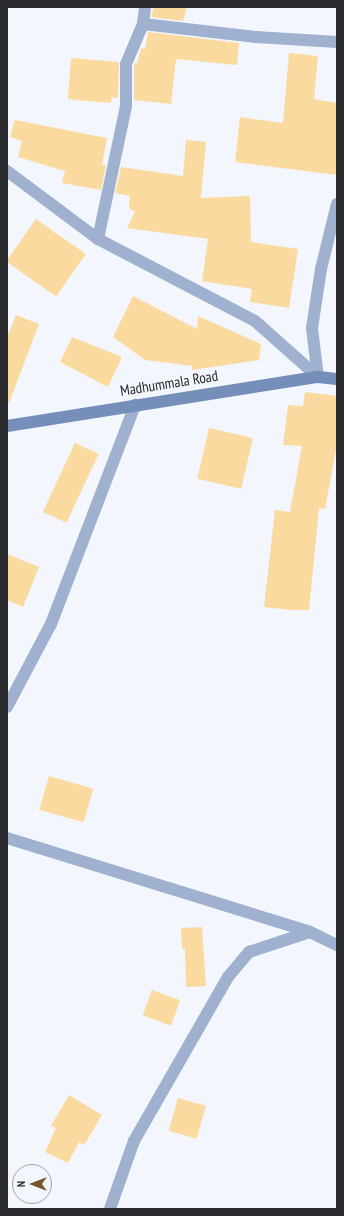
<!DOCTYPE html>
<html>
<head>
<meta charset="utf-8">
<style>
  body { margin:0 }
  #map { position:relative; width:344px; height:1216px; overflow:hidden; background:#f3f6fc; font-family:"PT Sans Narrow",sans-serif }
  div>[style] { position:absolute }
  .building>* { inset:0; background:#fada9e; transform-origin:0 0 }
  .lane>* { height:12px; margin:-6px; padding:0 6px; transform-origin:6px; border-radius:6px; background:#9fb1cf }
  .street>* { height:12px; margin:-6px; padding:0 6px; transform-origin:6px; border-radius:6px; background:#9fb1cf }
  .secondary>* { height:12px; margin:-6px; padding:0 6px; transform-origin:6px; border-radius:6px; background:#758fba }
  span { translate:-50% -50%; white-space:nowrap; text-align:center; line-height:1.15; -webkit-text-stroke:4px #f3f6fc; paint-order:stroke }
  .street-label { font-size:15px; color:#2a2b2e }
  .frame { position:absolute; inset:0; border:8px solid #2a2b2e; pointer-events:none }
  .north { position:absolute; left:12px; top:1164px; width:40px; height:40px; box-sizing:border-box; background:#f3f6fc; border:1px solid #a3a5aa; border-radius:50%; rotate:270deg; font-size:11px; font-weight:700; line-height:16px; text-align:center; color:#2a2b2e }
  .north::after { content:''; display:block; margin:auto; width:14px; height:18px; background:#71592a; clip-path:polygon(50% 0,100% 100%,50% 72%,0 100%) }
</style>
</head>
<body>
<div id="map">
  <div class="building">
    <i style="clip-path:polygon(154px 7px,187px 7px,183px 21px,151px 17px)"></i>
    <i style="clip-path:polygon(148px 32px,239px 43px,237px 65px,176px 59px,171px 104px,134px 100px,134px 66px,135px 63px,137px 63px,141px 48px,145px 49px)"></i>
    <i style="clip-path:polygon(289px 53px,318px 56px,314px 99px,337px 103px,337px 175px,235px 162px,240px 117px,283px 123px)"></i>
    <i style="clip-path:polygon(71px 58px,119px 62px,118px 98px,112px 97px,111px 103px,68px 99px)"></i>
    <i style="clip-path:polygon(15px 120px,107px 138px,102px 165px,106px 165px,101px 190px,62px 183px,65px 171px,18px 157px,22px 141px,10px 137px)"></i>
    <i style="clip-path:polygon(186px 140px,206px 142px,201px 198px,250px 196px,251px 242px,298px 249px,289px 308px,250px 302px,252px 289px,202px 281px,208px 239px,127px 228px,135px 212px,129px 208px,130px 196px,115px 193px,121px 167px,183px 176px)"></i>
    <i style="left:36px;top:219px;width:61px;height:52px;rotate:35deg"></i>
    <i style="clip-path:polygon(133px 296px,197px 329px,198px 316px,261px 344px,259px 360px,192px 370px,192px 366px,145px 360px,113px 337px)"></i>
    <i style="clip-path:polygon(16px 315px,39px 324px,9px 403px,7px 403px,7px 337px)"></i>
    <i style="clip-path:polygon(72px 337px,122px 357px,108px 387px,60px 362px)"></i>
    <i style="clip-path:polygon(305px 392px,337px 396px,337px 444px,325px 509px,319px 508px,309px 610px,290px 610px,264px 607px,275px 510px,290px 512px,302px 446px,283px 445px,288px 405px,303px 406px)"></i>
    <i style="left:209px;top:428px;width:45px;height:52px;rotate:13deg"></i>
    <i style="left:75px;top:443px;width:26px;height:76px;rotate:25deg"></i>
    <i style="clip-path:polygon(7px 554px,39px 567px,23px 607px,7px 600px)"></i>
    <i style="left:49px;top:776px;width:46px;height:35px;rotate:16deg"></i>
    <i style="clip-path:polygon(202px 927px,206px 986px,186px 987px,185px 949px,182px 949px,181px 928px)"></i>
    <i style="left:152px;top:990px;width:30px;height:27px;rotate:20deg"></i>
    <i style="clip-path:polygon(69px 1095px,102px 1115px,84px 1145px,79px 1142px,68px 1163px,45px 1152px,56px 1128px,51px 1126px)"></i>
    <i style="left:178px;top:1098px;width:29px;height:34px;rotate:16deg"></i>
  </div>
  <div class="lane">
    <i style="left:110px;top:1209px;width:72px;rotate:-70.6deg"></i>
    <i style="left:134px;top:1141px;width:189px;rotate:-60.2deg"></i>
    <i style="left:228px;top:977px;width:33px;rotate:-50deg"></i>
    <i style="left:249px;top:952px;width:64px;rotate:-18.2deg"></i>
  </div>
  <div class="street">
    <i style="left:143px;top:24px;width:114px;rotate:6.6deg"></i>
    <i style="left:256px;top:37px;width:81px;rotate:3.5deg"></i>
    <i style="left:7px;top:171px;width:114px;rotate:36.8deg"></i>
    <i style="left:98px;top:239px;width:177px;rotate:27.6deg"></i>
    <i style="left:255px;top:321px;width:84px;rotate:41.6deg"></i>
    <i style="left:318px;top:377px;width:49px;rotate:-97deg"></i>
    <i style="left:312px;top:328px;width:60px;rotate:-81.3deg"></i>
    <i style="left:321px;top:269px;width:67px;rotate:-76.2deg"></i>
    <i style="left:98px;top:239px;width:136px;rotate:-78.1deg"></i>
    <i style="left:126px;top:106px;width:42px;rotate:-90deg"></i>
    <i style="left:126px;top:64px;width:43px;rotate:-67deg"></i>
    <i style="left:143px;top:24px;width:17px;rotate:-83deg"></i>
    <i style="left:7px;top:707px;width:94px;rotate:-62.1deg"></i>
    <i style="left:51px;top:624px;width:235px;rotate:-69deg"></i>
    <i style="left:7px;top:838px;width:317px;rotate:17.2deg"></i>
    <i style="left:310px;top:932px;width:30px;rotate:26deg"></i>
  </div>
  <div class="secondary">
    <i style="left:7px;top:426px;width:315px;rotate:-9deg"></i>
    <i style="left:318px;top:377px;width:19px;rotate:6deg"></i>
  </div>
  <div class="street-label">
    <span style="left:169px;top:383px;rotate:-9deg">Madhummala Road</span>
  </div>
  <div class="frame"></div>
  <div class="north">N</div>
</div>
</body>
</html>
